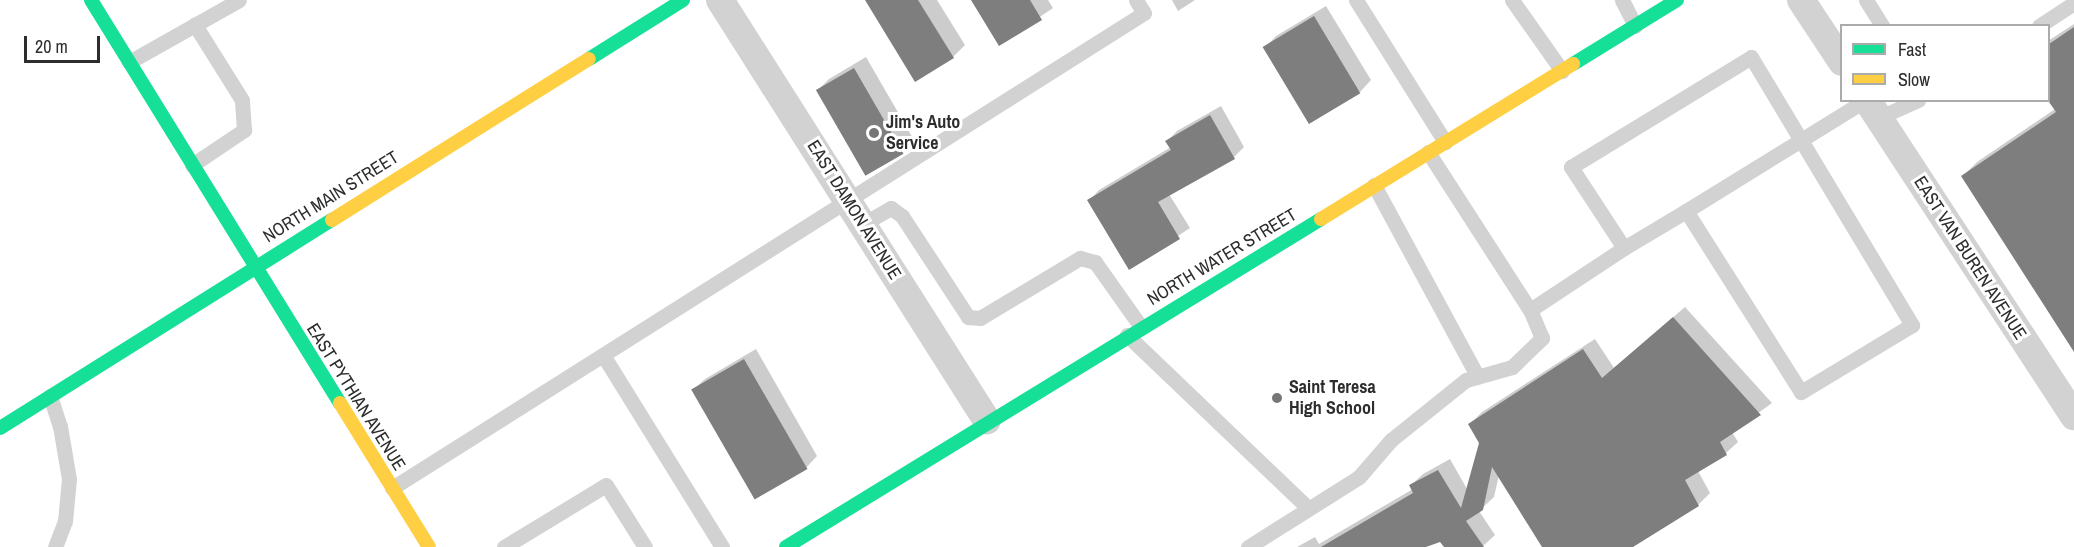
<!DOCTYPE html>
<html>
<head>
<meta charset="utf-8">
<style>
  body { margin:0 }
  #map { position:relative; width:2074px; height:547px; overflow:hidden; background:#fff; font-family:"Archivo Narrow",sans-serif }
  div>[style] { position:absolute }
  .shadow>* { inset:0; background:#0003 }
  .building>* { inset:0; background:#7e7e7e; transform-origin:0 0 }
  .lane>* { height:15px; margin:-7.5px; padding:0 7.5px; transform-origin:7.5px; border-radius:7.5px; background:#d2d2d2 }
  .street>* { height:28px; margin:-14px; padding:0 14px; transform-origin:14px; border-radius:14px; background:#d2d2d2 }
  .fast>* { height:14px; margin:-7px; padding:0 7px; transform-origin:7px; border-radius:7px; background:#16e098 }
  .slow>* { height:14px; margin:-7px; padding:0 7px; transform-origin:7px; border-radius:7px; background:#ffcf43 }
  .dots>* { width:16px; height:16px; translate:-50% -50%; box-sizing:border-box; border:3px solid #fff; border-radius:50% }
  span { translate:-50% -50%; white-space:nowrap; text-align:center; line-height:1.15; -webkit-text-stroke:6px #fff; paint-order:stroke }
  .poi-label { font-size:18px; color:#2d2d2d; font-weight:700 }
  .left { translate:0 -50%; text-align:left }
  .street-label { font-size:18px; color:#2d2d2d }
  .legend { position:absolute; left:1840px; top:24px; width:210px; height:78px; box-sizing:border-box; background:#fff; border:2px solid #ababab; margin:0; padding:8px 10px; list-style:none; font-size:18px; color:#2d2d2d }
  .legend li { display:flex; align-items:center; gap:12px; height:30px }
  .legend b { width:30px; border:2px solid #ababab }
  .scale { position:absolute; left:24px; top:36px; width:76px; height:27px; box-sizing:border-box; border:3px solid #2d2d2d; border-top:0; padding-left:8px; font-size:18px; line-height:21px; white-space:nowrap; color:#2d2d2d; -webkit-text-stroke:4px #fff; paint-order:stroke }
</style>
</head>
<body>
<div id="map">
  <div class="shadow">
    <i style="clip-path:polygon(866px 0,937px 0,965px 45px,953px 57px)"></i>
    <i style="clip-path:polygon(973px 0,1048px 0,1053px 8px,1000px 44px)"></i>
    <i style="clip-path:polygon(1172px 0,1195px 0,1178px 11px)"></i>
    <i style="clip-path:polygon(1326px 6px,1371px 80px,1360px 92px,1265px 48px,1276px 36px)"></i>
    <i style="clip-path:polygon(2074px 24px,2074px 349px,1963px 176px,1977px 162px,2055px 109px,2048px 99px,2048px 41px)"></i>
    <i style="clip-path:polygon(866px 57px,914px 140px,903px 152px,818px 90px,829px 79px)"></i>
    <i style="clip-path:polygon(1221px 106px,1244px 147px,1234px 157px,1169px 194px,1190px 228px,1130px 268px,1089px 201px,1099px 190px,1171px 147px,1167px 141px,1177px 131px)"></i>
    <i style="clip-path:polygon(1685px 307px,1772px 403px,1732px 432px,1738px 442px,1726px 453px,1698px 471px,1710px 493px,1698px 505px,1630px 547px,1543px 547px,1499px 475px,1494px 497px,1479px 511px,1495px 535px,1482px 547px,1445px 547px,1441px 541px,1421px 547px,1297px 547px,1315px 537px,1319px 544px,1413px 489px,1411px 485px,1423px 474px,1450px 459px,1467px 489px,1481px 443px,1470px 424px,1482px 412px,1595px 339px,1614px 368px)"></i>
    <i style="clip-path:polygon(756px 349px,817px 456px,806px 468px,693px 390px,705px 379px)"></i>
  </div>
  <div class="building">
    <i style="clip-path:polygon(865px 0,918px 0,954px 58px,915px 82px)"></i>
    <i style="clip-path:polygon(971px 0,1030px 0,1042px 20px,999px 46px)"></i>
    <i style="left:1314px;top:16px;width:90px;height:60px;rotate:59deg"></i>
    <i style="clip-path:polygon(2074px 27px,2074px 352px,1961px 176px,2056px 112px,2049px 102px,2049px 44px)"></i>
    <i style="left:854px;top:68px;width:99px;height:44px;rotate:60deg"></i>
    <i style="clip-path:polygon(1210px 115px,1235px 159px,1158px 202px,1180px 239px,1129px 270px,1087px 200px,1171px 150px,1165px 141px)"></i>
    <i style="clip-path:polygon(1673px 317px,1761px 415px,1720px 442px,1727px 455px,1685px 480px,1699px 506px,1633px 547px,1542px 547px,1492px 467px,1483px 510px,1466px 521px,1484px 547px,1444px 547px,1440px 542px,1426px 547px,1321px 547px,1413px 493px,1409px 485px,1438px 470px,1461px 508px,1479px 443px,1468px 424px,1583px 349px,1602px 378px)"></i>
    <i style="left:744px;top:359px;width:127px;height:61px;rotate:60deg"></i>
  </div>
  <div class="lane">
    <i style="left:1356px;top:0;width:168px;rotate:57.9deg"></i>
    <i style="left:1512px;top:0;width:87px;rotate:54.8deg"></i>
    <i style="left:1622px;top:0;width:29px;rotate:63deg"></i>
    <i style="left:1866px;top:0;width:31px;rotate:58deg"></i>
    <i style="left:2039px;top:26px;width:42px;rotate:-33.3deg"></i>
    <i style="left:1751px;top:57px;width:313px;rotate:59deg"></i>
    <i style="left:1912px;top:325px;width:130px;rotate:148.9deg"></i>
    <i style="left:1801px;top:392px;width:214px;rotate:-122.4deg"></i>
    <i style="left:1686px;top:211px;width:72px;rotate:149.2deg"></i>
    <i style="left:1624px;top:248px;width:97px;rotate:-123.2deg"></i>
    <i style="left:1571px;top:167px;width:211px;rotate:-31.4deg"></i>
    <i style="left:129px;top:62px;width:126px;rotate:-29.4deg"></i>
    <i style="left:1878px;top:118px;width:44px;rotate:-24.2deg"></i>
    <i style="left:1428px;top:152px;width:188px;rotate:57.2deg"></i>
    <i style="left:192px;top:165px;width:63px;rotate:-33.9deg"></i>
    <i style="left:244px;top:130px;width:30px;rotate:-94deg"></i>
    <i style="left:242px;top:100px;width:89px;rotate:-122.1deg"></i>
    <i style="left:1374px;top:185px;width:218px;rotate:61.6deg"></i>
    <i style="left:1686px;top:211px;width:211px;rotate:-31.7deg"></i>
    <i style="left:863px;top:224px;width:32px;rotate:-30deg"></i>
    <i style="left:891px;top:208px;width:14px;rotate:36deg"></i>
    <i style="left:902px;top:216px;width:121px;rotate:56.8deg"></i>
    <i style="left:968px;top:317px;width:12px;rotate:5deg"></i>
    <i style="left:980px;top:318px;width:117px;rotate:-31deg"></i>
    <i style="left:1080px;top:258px;width:16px;rotate:15deg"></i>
    <i style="left:1095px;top:262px;width:80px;rotate:54.7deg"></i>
    <i style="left:1127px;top:335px;width:250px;rotate:43.7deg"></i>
    <i style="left:603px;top:355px;width:226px;rotate:58.2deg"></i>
    <i style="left:50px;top:396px;width:32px;rotate:72deg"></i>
    <i style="left:60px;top:426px;width:54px;rotate:80.4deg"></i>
    <i style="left:69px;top:479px;width:42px;rotate:95.4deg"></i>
    <i style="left:65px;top:521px;width:28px;rotate:111deg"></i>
    <i style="left:392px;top:488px;width:889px;rotate:-32.28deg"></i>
    <i style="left:1144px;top:13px;width:15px;rotate:-122deg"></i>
    <i style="left:504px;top:547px;width:119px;rotate:-31.3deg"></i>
    <i style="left:606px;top:485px;width:73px;rotate:57.8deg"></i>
    <i style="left:1248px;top:547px;width:131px;rotate:-32.2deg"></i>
    <i style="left:1359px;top:477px;width:49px;rotate:-49.1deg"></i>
    <i style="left:1391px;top:440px;width:96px;rotate:-38.7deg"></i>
    <i style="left:1466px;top:380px;width:48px;rotate:-15.8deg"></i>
    <i style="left:1512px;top:367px;width:42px;rotate:-44deg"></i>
    <i style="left:1542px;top:338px;width:30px;rotate:-113deg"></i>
    <i style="left:1530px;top:310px;width:113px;rotate:-33.4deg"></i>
  </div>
  <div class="street">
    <i style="left:720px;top:0;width:498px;rotate:57.6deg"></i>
    <i style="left:1801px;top:0;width:74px;rotate:56.5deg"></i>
    <i style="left:1867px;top:100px;width:378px;rotate:56.8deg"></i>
  </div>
  <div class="fast">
    <i style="left:91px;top:0;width:474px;rotate:58.3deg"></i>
    <i style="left:589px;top:59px;width:111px;rotate:-32.1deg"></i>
    <i style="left:1573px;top:64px;width:122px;rotate:-31.6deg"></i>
    <i style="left:0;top:428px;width:392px;rotate:-32.1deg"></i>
    <i style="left:786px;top:547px;width:628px;rotate:-31.51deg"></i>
  </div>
  <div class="slow">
    <i style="left:1321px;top:219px;width:296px;rotate:-31.6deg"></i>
    <i style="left:332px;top:220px;width:303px;rotate:-32.1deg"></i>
    <i style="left:340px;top:403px;width:169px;rotate:58.3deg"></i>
  </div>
  <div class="dots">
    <i style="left:874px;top:133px;background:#767676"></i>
    <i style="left:1277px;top:398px;background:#767676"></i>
  </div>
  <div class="poi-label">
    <span class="left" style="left:886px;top:133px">Jim's Auto<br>Service</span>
    <span class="left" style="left:1289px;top:398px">Saint Teresa<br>High School</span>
  </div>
  <div class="street-label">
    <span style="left:331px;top:197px;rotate:-32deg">NORTH MAIN STREET</span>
    <span style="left:854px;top:210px;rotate:58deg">EAST DAMON AVENUE</span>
    <span style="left:1222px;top:257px;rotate:-31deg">NORTH WATER STREET</span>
    <span style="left:1970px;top:258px;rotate:57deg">EAST VAN BUREN AVENUE</span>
    <span style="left:356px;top:397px;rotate:58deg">EAST PYTHIAN AVENUE</span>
  </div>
  <ul class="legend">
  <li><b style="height:8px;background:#16e098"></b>Fast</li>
  <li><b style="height:8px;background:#ffcf43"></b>Slow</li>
  </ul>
  <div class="scale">20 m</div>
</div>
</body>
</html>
